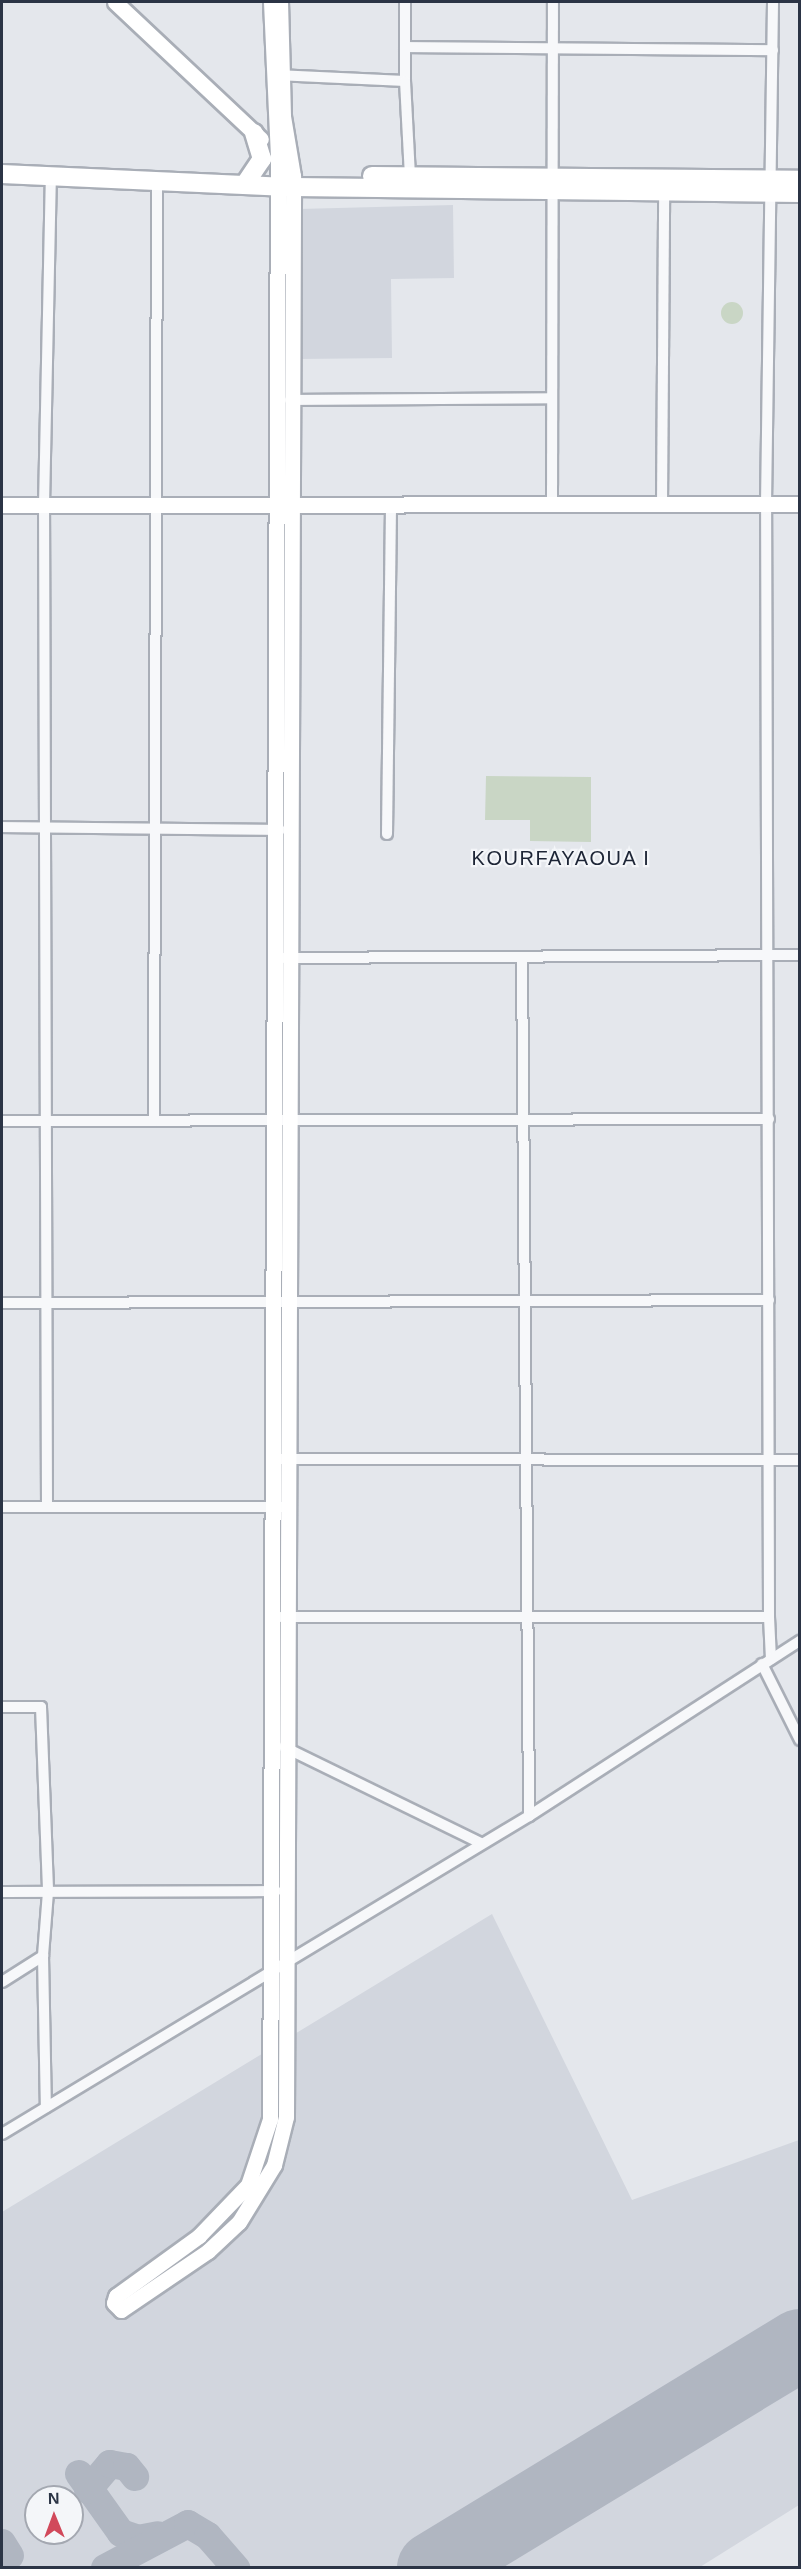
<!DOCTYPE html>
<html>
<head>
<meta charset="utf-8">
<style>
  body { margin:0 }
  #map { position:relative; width:801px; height:2569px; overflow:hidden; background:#e4e7ec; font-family:Helvetica,sans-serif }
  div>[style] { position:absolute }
  .built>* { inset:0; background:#d2d6de }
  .green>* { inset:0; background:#c9d6c5 }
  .round { border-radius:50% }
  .taxiway>* { height:28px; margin:-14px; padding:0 14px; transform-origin:14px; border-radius:14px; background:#b0b6c1 }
  .runway>* { height:72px; margin:-36px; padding:0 36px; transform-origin:36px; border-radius:36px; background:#b0b6c1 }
  .roads { filter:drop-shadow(2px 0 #a9aeb7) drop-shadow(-2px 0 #a9aeb7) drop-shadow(0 2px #a9aeb7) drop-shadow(0 -2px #a9aeb7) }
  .street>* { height:10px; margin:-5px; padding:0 5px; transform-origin:5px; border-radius:5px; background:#f7f8fa }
  .secondary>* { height:15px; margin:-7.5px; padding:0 7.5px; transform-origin:7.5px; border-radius:7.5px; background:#fff }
  .primary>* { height:18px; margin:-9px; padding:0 9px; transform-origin:9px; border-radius:9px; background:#fff }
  span { translate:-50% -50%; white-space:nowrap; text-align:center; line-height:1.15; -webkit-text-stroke:4.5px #f4f6f9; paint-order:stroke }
  .neighbourhood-label { font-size:20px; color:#1d2536; letter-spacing:1.5px }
  .frame { position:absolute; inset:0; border:3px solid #2b3445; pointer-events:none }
  .north { position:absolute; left:24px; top:2485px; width:60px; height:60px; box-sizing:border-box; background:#f4f6f9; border:2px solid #a4a8b1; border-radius:50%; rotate:359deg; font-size:16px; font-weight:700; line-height:24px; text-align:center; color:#2b3445 }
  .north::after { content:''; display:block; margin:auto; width:21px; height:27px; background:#d1495b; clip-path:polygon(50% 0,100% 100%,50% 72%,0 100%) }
</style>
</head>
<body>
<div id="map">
  <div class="built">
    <i style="clip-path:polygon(453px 205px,454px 278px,391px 279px,392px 358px,299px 359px,299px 209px)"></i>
    <i style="clip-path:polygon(evenodd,492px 1914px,632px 2200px,799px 2140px,799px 2505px,700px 2567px,2px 2568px,2px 2212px,492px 1914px,36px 2497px,72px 2497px,72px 2533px,36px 2533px,36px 2497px)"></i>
  </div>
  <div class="green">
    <i class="round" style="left:721px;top:302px;width:22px;height:22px"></i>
    <i style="clip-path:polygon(486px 776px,591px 777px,591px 842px,530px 841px,530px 820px,485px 820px)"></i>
  </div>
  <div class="taxiway">
    <i style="left:79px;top:2474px;width:72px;rotate:54.6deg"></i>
    <i style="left:121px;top:2533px;width:18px;rotate:19deg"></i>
    <i style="left:138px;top:2539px;width:20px;rotate:-11deg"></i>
    <i style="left:88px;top:2490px;width:34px;rotate:-50deg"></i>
    <i style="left:110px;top:2464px;width:17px;rotate:10deg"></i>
    <i style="left:127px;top:2467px;width:13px;rotate:51deg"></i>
    <i style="left:2px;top:2543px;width:15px;rotate:58deg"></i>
    <i style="left:105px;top:2568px;width:94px;rotate:-27.9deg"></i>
    <i style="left:188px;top:2524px;width:23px;rotate:31deg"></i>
    <i style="left:208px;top:2536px;width:43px;rotate:48.8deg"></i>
  </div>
  <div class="runway">
    <i style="left:433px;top:2568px;width:429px;rotate:-31.3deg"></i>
  </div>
  <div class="roads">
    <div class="street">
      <i style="left:405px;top:47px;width:368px;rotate:0.5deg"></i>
      <i style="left:276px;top:75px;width:129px;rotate:2.7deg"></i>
      <i style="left:405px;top:81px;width:79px;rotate:-90deg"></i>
      <i style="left:405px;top:81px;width:94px;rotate:87deg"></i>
      <i style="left:290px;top:400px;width:262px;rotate:-0.4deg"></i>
      <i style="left:552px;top:504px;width:502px;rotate:-89.89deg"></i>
      <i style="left:662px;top:504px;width:312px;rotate:-89.6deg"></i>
      <i style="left:2px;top:827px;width:278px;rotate:0.6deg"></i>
      <i style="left:387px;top:834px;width:330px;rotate:-89.3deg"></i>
      <i style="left:522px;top:957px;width:859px;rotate:89.53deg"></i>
      <i style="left:284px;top:958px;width:516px;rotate:-0.33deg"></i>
      <i style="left:2px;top:1121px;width:767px;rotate:-0.15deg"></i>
      <i style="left:154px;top:1121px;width:941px;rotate:-89.82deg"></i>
      <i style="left:2px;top:1303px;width:767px;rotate:-0.22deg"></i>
      <i style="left:281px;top:1459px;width:519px;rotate:0.11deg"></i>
      <i style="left:2px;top:1507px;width:285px"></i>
      <i style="left:47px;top:1507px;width:1002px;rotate:-90.17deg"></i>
      <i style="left:44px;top:505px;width:329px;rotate:-88.8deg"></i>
      <i style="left:281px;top:1617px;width:488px"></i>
      <i style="left:769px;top:1617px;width:42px;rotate:87.3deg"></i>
      <i style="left:769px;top:1617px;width:1113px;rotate:-90.15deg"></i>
      <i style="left:766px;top:504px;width:502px;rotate:-89.2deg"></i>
      <i style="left:762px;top:1664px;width:85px;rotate:63.4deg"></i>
      <i style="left:2px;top:1707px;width:39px"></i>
      <i style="left:41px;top:1707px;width:185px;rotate:87.8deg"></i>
      <i style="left:48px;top:1892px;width:64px;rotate:94.5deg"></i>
      <i style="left:43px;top:1956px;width:151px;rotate:88.9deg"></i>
      <i style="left:284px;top:1747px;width:219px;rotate:26deg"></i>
      <i style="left:2px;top:1892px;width:274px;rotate:-0.2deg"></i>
      <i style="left:2px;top:1982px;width:49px;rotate:-32.4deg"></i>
      <i style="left:2px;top:2134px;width:616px;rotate:-31.11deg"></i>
      <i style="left:529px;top:1816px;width:323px;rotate:-32.9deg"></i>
    </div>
    <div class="secondary">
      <i style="left:115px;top:2px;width:200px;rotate:43.2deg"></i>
      <i style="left:271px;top:2px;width:153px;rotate:87.4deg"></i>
      <i style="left:278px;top:155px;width:1964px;rotate:90.23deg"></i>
      <i style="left:270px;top:2119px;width:70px;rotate:108.4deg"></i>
      <i style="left:248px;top:2185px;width:71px;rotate:133.9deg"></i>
      <i style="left:199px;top:2236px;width:102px;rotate:144.1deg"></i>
      <i style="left:116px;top:2296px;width:7px;rotate:106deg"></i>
      <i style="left:114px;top:2303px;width:10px;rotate:45deg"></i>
      <i style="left:121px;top:2310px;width:105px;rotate:-34.1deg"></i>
      <i style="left:208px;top:2251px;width:42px;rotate:-43.1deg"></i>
      <i style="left:239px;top:2222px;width:67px;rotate:-58.4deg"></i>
      <i style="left:274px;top:2165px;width:49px;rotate:-76deg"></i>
      <i style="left:286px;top:2117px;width:1941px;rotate:-89.79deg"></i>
      <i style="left:293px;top:176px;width:61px;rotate:-99.5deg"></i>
      <i style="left:283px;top:116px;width:114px;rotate:-91.5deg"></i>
      <i style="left:2px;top:505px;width:798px;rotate:-0.07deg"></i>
    </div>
    <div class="primary">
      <i style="left:2px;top:174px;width:291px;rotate:2.6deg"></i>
      <i style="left:293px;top:187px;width:507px;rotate:0.68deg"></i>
      <i style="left:372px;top:176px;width:428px;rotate:0.5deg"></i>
      <i style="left:247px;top:181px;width:27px;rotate:-56deg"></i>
      <i style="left:262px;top:159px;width:27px;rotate:-107deg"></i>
    </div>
  </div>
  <div class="neighbourhood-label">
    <span style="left:561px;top:858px">KOURFAYAOUA I</span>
  </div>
  <div class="frame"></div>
  <div class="north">N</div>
</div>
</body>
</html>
